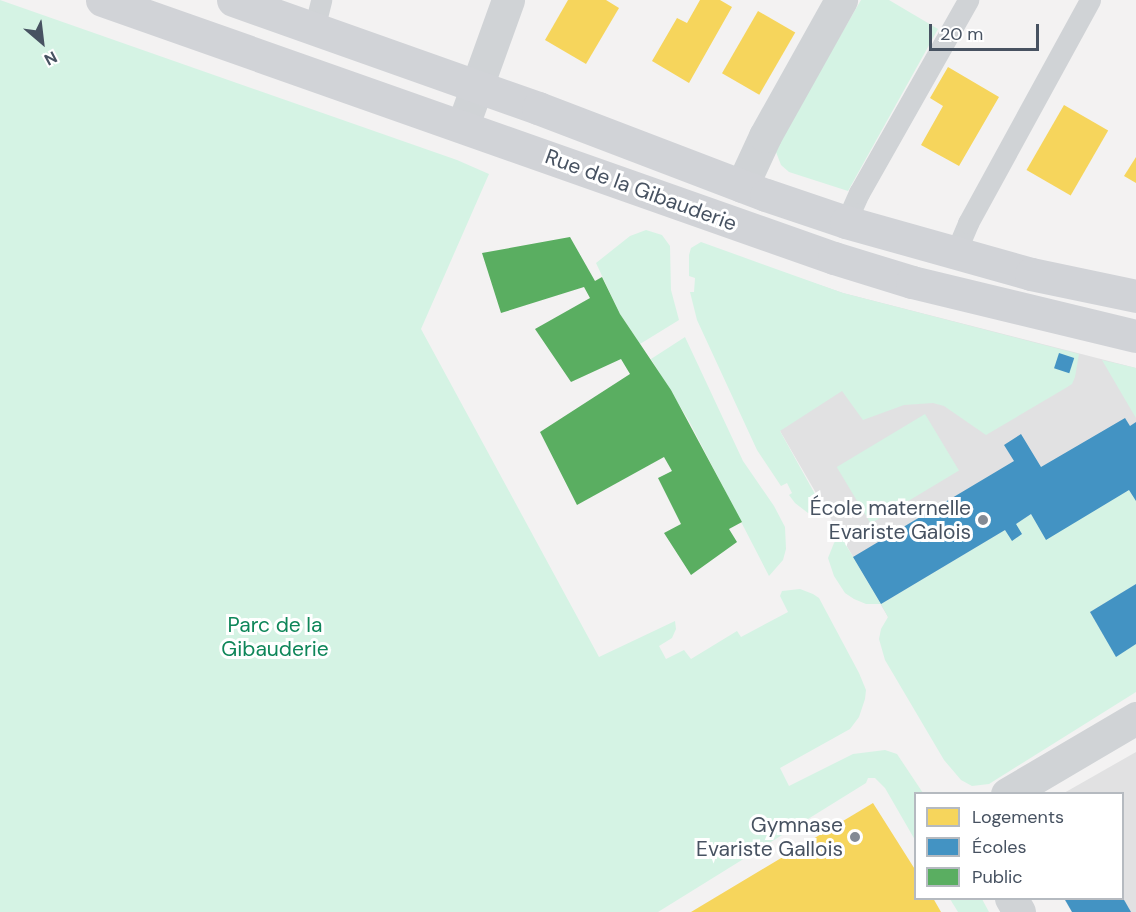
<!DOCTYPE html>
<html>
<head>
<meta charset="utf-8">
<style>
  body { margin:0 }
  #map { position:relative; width:1136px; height:912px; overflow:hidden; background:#f3f2f2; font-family:"DM Sans",sans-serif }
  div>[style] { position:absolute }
  .education>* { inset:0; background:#e1e1e2 }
  .green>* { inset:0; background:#d5f3e4; transform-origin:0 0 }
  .homes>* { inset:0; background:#f6d55c; transform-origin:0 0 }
  .schools>* { inset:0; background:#4393c3; transform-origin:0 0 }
  .public>* { inset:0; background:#5aae61 }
  .lane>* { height:21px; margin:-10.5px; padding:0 10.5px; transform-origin:10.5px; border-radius:10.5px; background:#d0d3d6 }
  .street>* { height:33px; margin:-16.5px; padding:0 16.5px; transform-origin:16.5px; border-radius:16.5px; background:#d0d3d6 }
  .secondary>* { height:33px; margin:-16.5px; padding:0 16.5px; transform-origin:16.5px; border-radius:16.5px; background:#d1d3d7 }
  .dots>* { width:16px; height:16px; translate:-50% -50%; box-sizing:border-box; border:3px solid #fff; border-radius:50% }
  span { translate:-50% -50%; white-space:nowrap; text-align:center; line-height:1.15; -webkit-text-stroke:6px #fff; paint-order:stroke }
  .street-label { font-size:21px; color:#475261 }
  .poi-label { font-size:21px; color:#475261 }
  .right { translate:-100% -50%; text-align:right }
  .park-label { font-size:21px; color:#0e8659 }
  .legend { position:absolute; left:914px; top:792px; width:210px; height:108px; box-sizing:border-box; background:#fff; border:2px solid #b5bac0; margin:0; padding:8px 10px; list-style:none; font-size:18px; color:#475261 }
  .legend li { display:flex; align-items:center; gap:12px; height:30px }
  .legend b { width:30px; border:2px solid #b5bac0 }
  .north { position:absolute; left:12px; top:12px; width:60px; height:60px; -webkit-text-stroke:4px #fff; paint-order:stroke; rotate:152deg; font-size:16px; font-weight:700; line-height:24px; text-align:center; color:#475261 }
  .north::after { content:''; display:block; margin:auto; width:21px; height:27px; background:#475261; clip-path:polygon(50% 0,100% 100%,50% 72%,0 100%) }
  .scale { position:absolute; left:929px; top:24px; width:110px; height:27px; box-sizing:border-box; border:3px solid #475261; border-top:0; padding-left:8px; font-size:18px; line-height:21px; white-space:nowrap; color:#475261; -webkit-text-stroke:4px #fff; paint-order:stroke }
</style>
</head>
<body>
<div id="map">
  <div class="education">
    <i style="clip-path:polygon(770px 268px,843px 293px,1136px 368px,1136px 692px,888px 617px,780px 431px)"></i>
    <i style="clip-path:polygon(1136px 752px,1136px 912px,1072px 912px,1064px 899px,1122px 898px,1122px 794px,1064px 793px)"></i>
  </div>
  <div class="green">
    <i style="clip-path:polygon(0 0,457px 160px,489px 174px,421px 329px,599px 657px,675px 621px,676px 629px,672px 638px,659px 646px,666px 659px,684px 650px,691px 659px,737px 631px,741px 637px,788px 612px,780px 596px,782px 591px,800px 589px,813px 594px,819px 598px,859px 673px,866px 690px,865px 699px,859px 717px,850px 729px,780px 768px,789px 786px,853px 754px,885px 750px,897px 754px,923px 793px,916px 794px,915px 840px,885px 788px,875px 778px,868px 778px,866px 783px,658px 912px,0 912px)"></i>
    <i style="clip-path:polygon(861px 0,889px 0,938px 29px,848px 191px,789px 172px,781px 165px,776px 152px,791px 120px)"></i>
    <i style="clip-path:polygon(646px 230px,662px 235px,670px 246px,671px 290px,679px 320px,640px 344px,620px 314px,596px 263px,630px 236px)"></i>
    <i style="clip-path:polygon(701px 242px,843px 293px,1079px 354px,1075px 377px,1072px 384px,1064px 389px,986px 435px,944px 406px,933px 403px,904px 405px,863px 420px,842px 391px,780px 431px,826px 514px,808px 513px,795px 503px,789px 495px,792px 493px,787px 483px,781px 486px,757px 450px,697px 320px,690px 292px,694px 292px,695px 278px,689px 276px,689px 255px,691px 248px)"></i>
    <i style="clip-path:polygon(685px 337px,743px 461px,774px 506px,785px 527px,786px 549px,783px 560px,769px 576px,689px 421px,651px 359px)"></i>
    <i style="clip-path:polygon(1102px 360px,1136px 368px,1136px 418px,1123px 396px)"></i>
    <i style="left:925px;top:414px;width:66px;height:103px;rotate:59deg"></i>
    <i style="clip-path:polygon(1129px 490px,1136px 501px,1136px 584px,1090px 612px,1116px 656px,1136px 644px,1136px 692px,989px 784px,972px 786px,961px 780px,944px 760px,885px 660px,879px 639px,881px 629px,888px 617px,881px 604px,866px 604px,854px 599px,845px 593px,834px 576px,828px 558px,834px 543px,840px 535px,881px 604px,1005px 530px,1012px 540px,1022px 534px,1016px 524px,1031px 514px,1046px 539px)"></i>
    <i style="clip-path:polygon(950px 899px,982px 899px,989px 912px,958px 912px)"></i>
  </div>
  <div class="homes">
    <i style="clip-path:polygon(568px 0,606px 0,619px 8px,586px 64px,545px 40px)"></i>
    <i style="clip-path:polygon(700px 0,720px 0,732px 7px,689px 83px,652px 61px,677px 18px,687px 23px)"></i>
    <i style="left:758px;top:11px;width:43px;height:72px;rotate:30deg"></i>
    <i style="clip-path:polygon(948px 67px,999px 97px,959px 166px,921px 145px,943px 106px,930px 98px)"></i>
    <i style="left:1064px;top:105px;width:51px;height:75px;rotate:30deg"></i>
    <i style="clip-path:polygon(1136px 157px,1136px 183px,1124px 176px)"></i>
    <i style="clip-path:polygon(873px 803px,916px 871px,916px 898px,933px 898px,941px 912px,691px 912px)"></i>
  </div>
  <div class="schools">
    <i style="left:1059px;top:353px;width:16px;height:16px;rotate:18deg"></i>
    <i style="clip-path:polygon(1125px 418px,1130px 426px,1136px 422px,1136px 501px,1129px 490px,1046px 540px,1031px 514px,1016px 524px,1022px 534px,1012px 541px,1005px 530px,881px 604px,853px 557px,1014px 461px,1004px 445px,1021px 434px,1041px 467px)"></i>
    <i style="clip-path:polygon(1136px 584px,1136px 644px,1116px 657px,1090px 612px)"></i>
    <i style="clip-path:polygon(1064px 898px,1123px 898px,1131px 912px,1072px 912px)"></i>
  </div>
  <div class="public">
    <i style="clip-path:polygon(570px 237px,595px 281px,602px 277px,620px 314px,671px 390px,742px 522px,729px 529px,737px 542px,691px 575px,664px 533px,681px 524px,658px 478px,672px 471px,664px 457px,577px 505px,540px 432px,630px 374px,621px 359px,571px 382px,535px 329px,590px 298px,584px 287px,501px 313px,482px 253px)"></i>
  </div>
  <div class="lane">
    <i style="left:314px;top:29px;width:30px;rotate:-76deg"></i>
    <i style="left:846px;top:222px;width:32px;rotate:-66deg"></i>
    <i style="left:859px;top:193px;width:222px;rotate:-60.5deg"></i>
    <i style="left:955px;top:254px;width:34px;rotate:-67deg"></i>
    <i style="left:968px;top:223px;width:254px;rotate:-61.3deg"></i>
  </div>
  <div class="street">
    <i style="left:463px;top:125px;width:133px;rotate:-70.2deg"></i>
    <i style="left:742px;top:186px;width:55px;rotate:-65.3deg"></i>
    <i style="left:765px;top:136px;width:156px;rotate:-60.8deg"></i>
    <i style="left:1007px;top:794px;width:150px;rotate:-30.5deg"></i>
    <i style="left:1011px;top:898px;width:16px;rotate:60deg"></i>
  </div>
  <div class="secondary">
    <i style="left:102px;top:0;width:776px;rotate:19.42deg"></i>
    <i style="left:834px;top:258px;width:82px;rotate:17.1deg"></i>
    <i style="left:912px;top:282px;width:230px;rotate:13.6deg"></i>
    <i style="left:233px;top:0;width:324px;rotate:19.5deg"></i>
    <i style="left:538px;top:108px;width:244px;rotate:20.9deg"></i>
    <i style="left:766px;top:195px;width:84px;rotate:18.6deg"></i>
    <i style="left:846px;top:222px;width:192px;rotate:15.7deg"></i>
    <i style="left:1031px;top:274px;width:107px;rotate:11.8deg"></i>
  </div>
  <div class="dots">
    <i style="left:983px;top:520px;background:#838a94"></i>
    <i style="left:855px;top:837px;background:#838a94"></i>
  </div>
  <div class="street-label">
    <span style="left:641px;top:190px;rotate:20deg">Rue de la Gibauderie</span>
  </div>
  <div class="poi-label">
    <span class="right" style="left:971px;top:520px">École maternelle<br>Evariste Galois</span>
    <span class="right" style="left:843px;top:837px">Gymnase<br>Evariste Gallois</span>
  </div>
  <div class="park-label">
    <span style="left:275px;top:637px">Parc de la<br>Gibauderie</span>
  </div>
  <ul class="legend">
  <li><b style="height:16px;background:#f6d55c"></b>Logements</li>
  <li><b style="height:16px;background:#4393c3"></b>Écoles</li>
  <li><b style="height:16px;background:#5aae61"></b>Public</li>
  </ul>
  <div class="north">N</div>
  <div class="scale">20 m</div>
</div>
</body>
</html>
